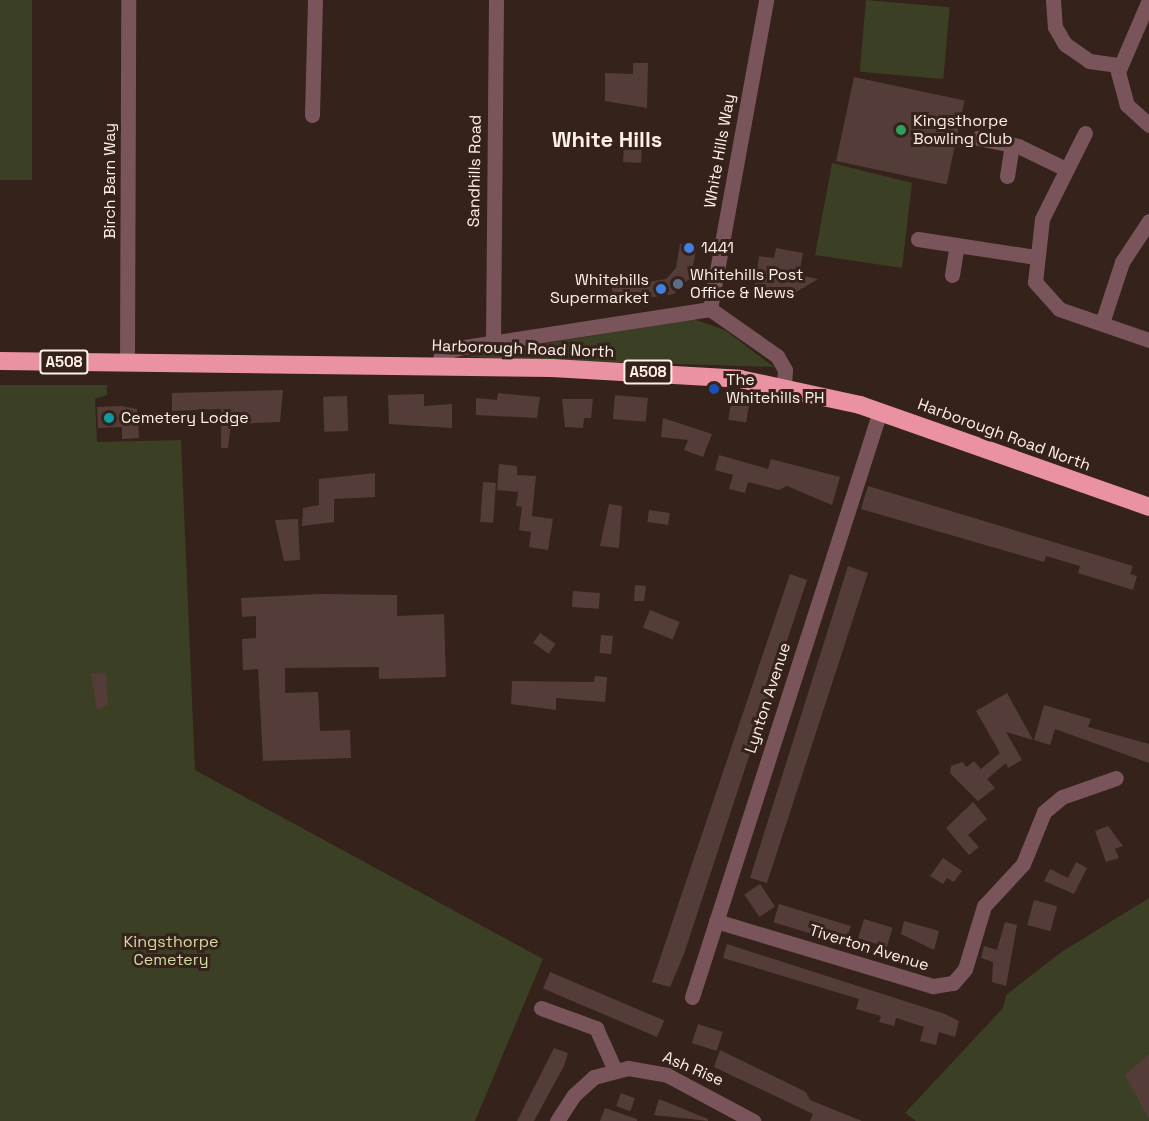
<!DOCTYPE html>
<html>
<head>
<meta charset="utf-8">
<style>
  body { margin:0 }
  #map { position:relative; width:1149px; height:1121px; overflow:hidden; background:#35221a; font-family:"Space Grotesk",sans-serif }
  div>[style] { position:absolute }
  .green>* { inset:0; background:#3b3f24; transform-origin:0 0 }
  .building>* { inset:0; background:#543d39; transform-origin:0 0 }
  .minor>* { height:15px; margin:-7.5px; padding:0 7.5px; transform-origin:7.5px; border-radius:7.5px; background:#79555b }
  .highway>* { height:18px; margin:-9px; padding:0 9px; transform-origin:9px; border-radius:9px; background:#eb92a2 }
  .dots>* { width:16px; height:16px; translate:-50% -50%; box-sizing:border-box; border:3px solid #35221a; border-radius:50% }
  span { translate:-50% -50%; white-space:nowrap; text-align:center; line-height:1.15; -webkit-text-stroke:6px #35221a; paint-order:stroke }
  .shield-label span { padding:2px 4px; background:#35221a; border:2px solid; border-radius:4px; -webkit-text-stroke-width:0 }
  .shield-label { font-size:15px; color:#fef0ea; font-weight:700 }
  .poi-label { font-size:16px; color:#fef0ea }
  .left { translate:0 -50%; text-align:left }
  .right { translate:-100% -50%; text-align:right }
  .street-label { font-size:16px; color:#fef0ea }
  .park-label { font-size:16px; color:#d2dda1 }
  .district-label { font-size:22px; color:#fef0ea; font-weight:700 }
</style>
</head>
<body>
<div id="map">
  <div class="green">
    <i style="left:0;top:0;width:32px;height:180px"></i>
    <i style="left:866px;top:0;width:84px;height:72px;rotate:5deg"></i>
    <i style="clip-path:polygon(832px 163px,912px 183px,902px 268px,815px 255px)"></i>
    <i style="clip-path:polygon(693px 319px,725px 330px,774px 367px,464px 357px)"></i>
    <i style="clip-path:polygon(0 385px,107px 385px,107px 395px,95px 399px,97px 442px,181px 440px,195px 770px,543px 959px,475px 1121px,0 1121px)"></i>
    <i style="clip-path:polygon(1149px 898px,1149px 1121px,916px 1121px,905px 1113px,1003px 1008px,1006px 995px,1060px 953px)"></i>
  </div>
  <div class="building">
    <i style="clip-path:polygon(633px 63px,648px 63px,647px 108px,605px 101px,605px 73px,633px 74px)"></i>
    <i style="left:854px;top:77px;width:113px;height:86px;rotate:12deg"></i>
    <i style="left:624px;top:144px;width:18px;height:18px;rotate:3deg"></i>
    <i style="clip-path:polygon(680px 244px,697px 245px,691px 277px,674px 294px,613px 303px,612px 288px,666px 279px,676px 268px)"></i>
    <i style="clip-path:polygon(776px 248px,803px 253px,799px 275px,818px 279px,796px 292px,795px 300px,759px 294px,754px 288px,759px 256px,774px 258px)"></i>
    <i style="clip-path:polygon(283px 390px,280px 422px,231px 424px,228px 448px,221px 448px,221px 409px,172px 411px,172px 393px)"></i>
    <i style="clip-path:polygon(498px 393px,540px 397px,537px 418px,476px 415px,476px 398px,497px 400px)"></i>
    <i style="clip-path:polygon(424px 394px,424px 406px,452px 404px,452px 428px,389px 424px,388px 395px)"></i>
    <i style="left:615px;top:395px;width:33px;height:24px;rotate:5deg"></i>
    <i style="left:347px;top:396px;width:35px;height:24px;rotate:88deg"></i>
    <i style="clip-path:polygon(562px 399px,593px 399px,591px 418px,584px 418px,583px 428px,565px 427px)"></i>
    <i style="left:731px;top:403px;width:18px;height:17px;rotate:9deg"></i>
    <i style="clip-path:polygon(121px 406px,137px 409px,139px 438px,122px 439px,122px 427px,98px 428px,97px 407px)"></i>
    <i style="clip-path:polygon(663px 418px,712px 434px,703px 457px,684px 450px,688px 440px,661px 437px)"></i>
    <i style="clip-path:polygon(719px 455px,768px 469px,771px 459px,840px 477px,832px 505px,787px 486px,779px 490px,748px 482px,745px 493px,729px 489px,733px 475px,715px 470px)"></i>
    <i style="clip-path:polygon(499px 464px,517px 466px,517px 475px,536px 476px,532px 516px,553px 519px,548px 550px,529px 547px,531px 532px,519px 530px,522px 507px,516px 506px,518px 492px,497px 490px)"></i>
    <i style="clip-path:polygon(375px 473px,375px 497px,334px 499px,334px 522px,302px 526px,303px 508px,319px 505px,319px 479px)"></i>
    <i style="left:483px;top:482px;width:13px;height:40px;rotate:4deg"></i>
    <i style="clip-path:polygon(868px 486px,1133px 566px,1130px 574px,1137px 576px,1133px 590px,1078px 573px,1080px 566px,1046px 556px,1044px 562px,861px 509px)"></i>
    <i style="clip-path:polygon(609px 504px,622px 506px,619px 548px,600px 546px)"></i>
    <i style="left:649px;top:510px;width:21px;height:12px;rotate:8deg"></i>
    <i style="clip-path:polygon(298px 519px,300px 560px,284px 561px,275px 520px)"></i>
    <i style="clip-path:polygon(848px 566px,868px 573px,767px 883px,750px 878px)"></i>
    <i style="clip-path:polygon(790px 574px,807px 580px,684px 954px,670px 987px,652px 982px)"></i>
    <i style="clip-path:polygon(635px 585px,646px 586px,644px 601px,634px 601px)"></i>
    <i style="left:573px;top:591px;width:27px;height:16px;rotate:4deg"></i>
    <i style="clip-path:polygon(321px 594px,397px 595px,397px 616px,444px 614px,446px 677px,379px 679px,379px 667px,285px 668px,285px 693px,318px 692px,320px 731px,350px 730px,351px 758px,263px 761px,258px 669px,243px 670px,242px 639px,256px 638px,256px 616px,242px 617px,241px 598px)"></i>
    <i style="left:650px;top:610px;width:32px;height:19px;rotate:22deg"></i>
    <i style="left:540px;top:633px;width:19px;height:12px;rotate:35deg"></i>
    <i style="left:601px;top:635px;width:12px;height:18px;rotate:5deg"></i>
    <i style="clip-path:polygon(106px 673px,108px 705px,97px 710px,91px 674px)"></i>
    <i style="clip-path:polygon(595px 676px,607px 677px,605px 702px,556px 698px,556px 710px,511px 704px,512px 681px,594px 682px)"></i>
    <i style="clip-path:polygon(1007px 693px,1033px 740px,1006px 732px,1022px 760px,1008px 768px,1006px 763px,987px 779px,995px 788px,978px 801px,950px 773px,951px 766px,962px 762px,967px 767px,974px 761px,981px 769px,1000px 753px,976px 711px)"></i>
    <i style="clip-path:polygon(1044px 705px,1091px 719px,1088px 727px,1149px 744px,1149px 763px,1055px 729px,1050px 745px,1034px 740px)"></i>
    <i style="clip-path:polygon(973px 802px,987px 819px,968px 835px,979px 847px,969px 855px,946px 828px)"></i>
    <i style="clip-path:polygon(1108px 826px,1123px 846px,1115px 849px,1119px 858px,1106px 862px,1095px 831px)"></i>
    <i style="clip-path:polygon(943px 858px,962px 871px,954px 882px,947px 878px,943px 884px,930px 876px)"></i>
    <i style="clip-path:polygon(1076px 862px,1087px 868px,1074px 894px,1044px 881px,1050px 869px,1068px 878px)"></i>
    <i style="left:760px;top:884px;width:27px;height:19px;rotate:56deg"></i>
    <i style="left:1034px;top:900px;width:24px;height:26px;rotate:15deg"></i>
    <i style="left:779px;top:904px;width:75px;height:19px;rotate:17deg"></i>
    <i style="left:864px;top:919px;width:30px;height:20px;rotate:17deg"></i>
    <i style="clip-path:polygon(904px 921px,939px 931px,934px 950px,901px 934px)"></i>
    <i style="clip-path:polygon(1005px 922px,1017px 925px,1006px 986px,992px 982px,993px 962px,981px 958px,984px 946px,997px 950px)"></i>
    <i style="clip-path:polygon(727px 944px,945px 1014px,959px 1021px,955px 1037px,939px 1032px,936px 1045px,920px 1041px,924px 1027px,896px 1018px,894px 1026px,879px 1022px,881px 1016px,856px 1009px,859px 999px,723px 958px)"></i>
    <i style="left:550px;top:972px;width:124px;height:18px;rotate:23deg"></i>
    <i style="left:698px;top:1024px;width:26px;height:20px;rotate:18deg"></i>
    <i style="clip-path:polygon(554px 1048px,568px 1053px,564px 1066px,534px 1121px,517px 1121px)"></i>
    <i style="clip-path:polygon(720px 1050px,806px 1092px,810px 1100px,862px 1121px,810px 1121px,813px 1114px,714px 1067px)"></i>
    <i style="clip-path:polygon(1149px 1054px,1149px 1119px,1125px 1075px)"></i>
    <i style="left:621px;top:1093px;width:15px;height:14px;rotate:20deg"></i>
    <i style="clip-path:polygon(659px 1099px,708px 1119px,708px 1121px,654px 1115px)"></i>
    <i style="clip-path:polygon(605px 1108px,637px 1119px,637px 1121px,600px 1121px)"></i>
  </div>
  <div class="minor">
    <i style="left:1053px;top:0;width:27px;rotate:86deg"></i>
    <i style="left:1055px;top:27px;width:20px;rotate:60deg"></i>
    <i style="left:1065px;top:44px;width:29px;rotate:35deg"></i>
    <i style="left:1089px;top:61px;width:29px;rotate:8deg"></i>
    <i style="left:1149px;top:0;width:78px;rotate:113.3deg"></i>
    <i style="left:1118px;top:72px;width:34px;rotate:75deg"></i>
    <i style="left:1127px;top:105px;width:30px;rotate:42deg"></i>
    <i style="left:312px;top:115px;width:115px;rotate:-88.5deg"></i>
    <i style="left:1085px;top:133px;width:96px;rotate:116.6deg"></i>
    <i style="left:1042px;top:219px;width:63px;rotate:96.3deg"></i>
    <i style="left:1035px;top:282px;width:36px;rotate:48deg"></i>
    <i style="left:1059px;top:309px;width:95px;rotate:19deg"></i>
    <i style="left:978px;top:138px;width:41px;rotate:11.3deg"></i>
    <i style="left:1018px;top:146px;width:53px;rotate:25.6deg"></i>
    <i style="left:1007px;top:176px;width:32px;rotate:-81deg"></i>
    <i style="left:918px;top:239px;width:118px;rotate:8.7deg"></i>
    <i style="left:952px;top:275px;width:30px;rotate:-81deg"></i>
    <i style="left:710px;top:309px;width:314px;rotate:-79.7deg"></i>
    <i style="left:1102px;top:323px;width:64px;rotate:-71.8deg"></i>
    <i style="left:1122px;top:262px;width:49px;rotate:-56.6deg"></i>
    <i style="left:493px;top:343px;width:343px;rotate:-89.5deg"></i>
    <i style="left:127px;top:363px;width:363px;rotate:-89.8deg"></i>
    <i style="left:438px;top:365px;width:13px;rotate:-72deg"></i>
    <i style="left:442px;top:353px;width:17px;rotate:-17deg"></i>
    <i style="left:458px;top:348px;width:255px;rotate:-8.8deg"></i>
    <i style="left:710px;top:309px;width:82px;rotate:35deg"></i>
    <i style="left:777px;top:356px;width:16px;rotate:60deg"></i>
    <i style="left:785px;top:370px;width:15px;rotate:94deg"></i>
    <i style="left:716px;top:921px;width:227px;rotate:16.7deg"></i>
    <i style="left:933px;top:986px;width:20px;rotate:-9deg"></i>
    <i style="left:953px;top:983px;width:18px;rotate:-49deg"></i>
    <i style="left:965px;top:969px;width:66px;rotate:-73.2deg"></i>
    <i style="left:984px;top:906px;width:57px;rotate:-47.1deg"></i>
    <i style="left:1023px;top:864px;width:56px;rotate:-68deg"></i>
    <i style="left:1044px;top:812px;width:23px;rotate:-40deg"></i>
    <i style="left:1062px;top:797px;width:57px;rotate:-19.4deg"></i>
    <i style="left:692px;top:997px;width:615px;rotate:-72.21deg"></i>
    <i style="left:541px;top:1008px;width:59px;rotate:20deg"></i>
    <i style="left:596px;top:1028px;width:44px;rotate:65.8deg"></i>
    <i style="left:557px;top:1121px;width:31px;rotate:-57deg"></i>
    <i style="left:574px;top:1095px;width:27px;rotate:-42deg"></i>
    <i style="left:594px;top:1077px;width:35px;rotate:-15deg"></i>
    <i style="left:628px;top:1068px;width:40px;rotate:10deg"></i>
    <i style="left:667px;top:1075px;width:98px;rotate:28.1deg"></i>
  </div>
  <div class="highway">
    <i style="left:0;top:361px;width:552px;rotate:0.73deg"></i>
    <i style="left:552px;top:368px;width:188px;rotate:3.3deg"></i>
    <i style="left:740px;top:379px;width:123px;rotate:12.2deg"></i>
    <i style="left:860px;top:405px;width:306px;rotate:19.4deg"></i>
  </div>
  <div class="dots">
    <i style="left:901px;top:130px;background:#2e9e5b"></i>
    <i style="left:689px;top:248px;background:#3f7fe0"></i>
    <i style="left:678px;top:284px;background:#5c6f8a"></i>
    <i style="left:661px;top:289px;background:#3f7fe0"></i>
    <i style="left:714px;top:389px;background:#1a4fb4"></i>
    <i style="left:109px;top:418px;background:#0f9aa8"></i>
  </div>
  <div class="shield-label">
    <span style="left:64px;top:362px">A508</span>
    <span style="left:648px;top:372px">A508</span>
  </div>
  <div class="poi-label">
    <span class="left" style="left:913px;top:130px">Kingsthorpe<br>Bowling Club</span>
    <span class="left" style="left:701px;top:248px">1441</span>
    <span class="left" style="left:690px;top:284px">Whitehills Post<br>Office &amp; News</span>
    <span class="right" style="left:649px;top:289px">Whitehills<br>Supermarket</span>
    <span class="left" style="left:726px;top:389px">The<br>Whitehills PH</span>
    <span class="left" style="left:121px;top:418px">Cemetery Lodge</span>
  </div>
  <div class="street-label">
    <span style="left:720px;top:151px;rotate:-80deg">White Hills Way</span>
    <span style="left:475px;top:171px;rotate:-89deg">Sandhills Road</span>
    <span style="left:110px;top:181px;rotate:-90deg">Birch Barn Way</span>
    <span style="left:523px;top:349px;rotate:2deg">Harborough Road North</span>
    <span style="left:1004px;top:435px;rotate:20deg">Harborough Road North</span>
    <span style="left:768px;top:698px;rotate:-72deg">Lynton Avenue</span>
    <span style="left:869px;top:948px;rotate:17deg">Tiverton Avenue</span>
    <span style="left:693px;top:1069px;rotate:23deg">Ash Rise</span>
  </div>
  <div class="park-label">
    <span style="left:171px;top:951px">Kingsthorpe<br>Cemetery</span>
  </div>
  <div class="district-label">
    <span style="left:607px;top:140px">White Hills</span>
  </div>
</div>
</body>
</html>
